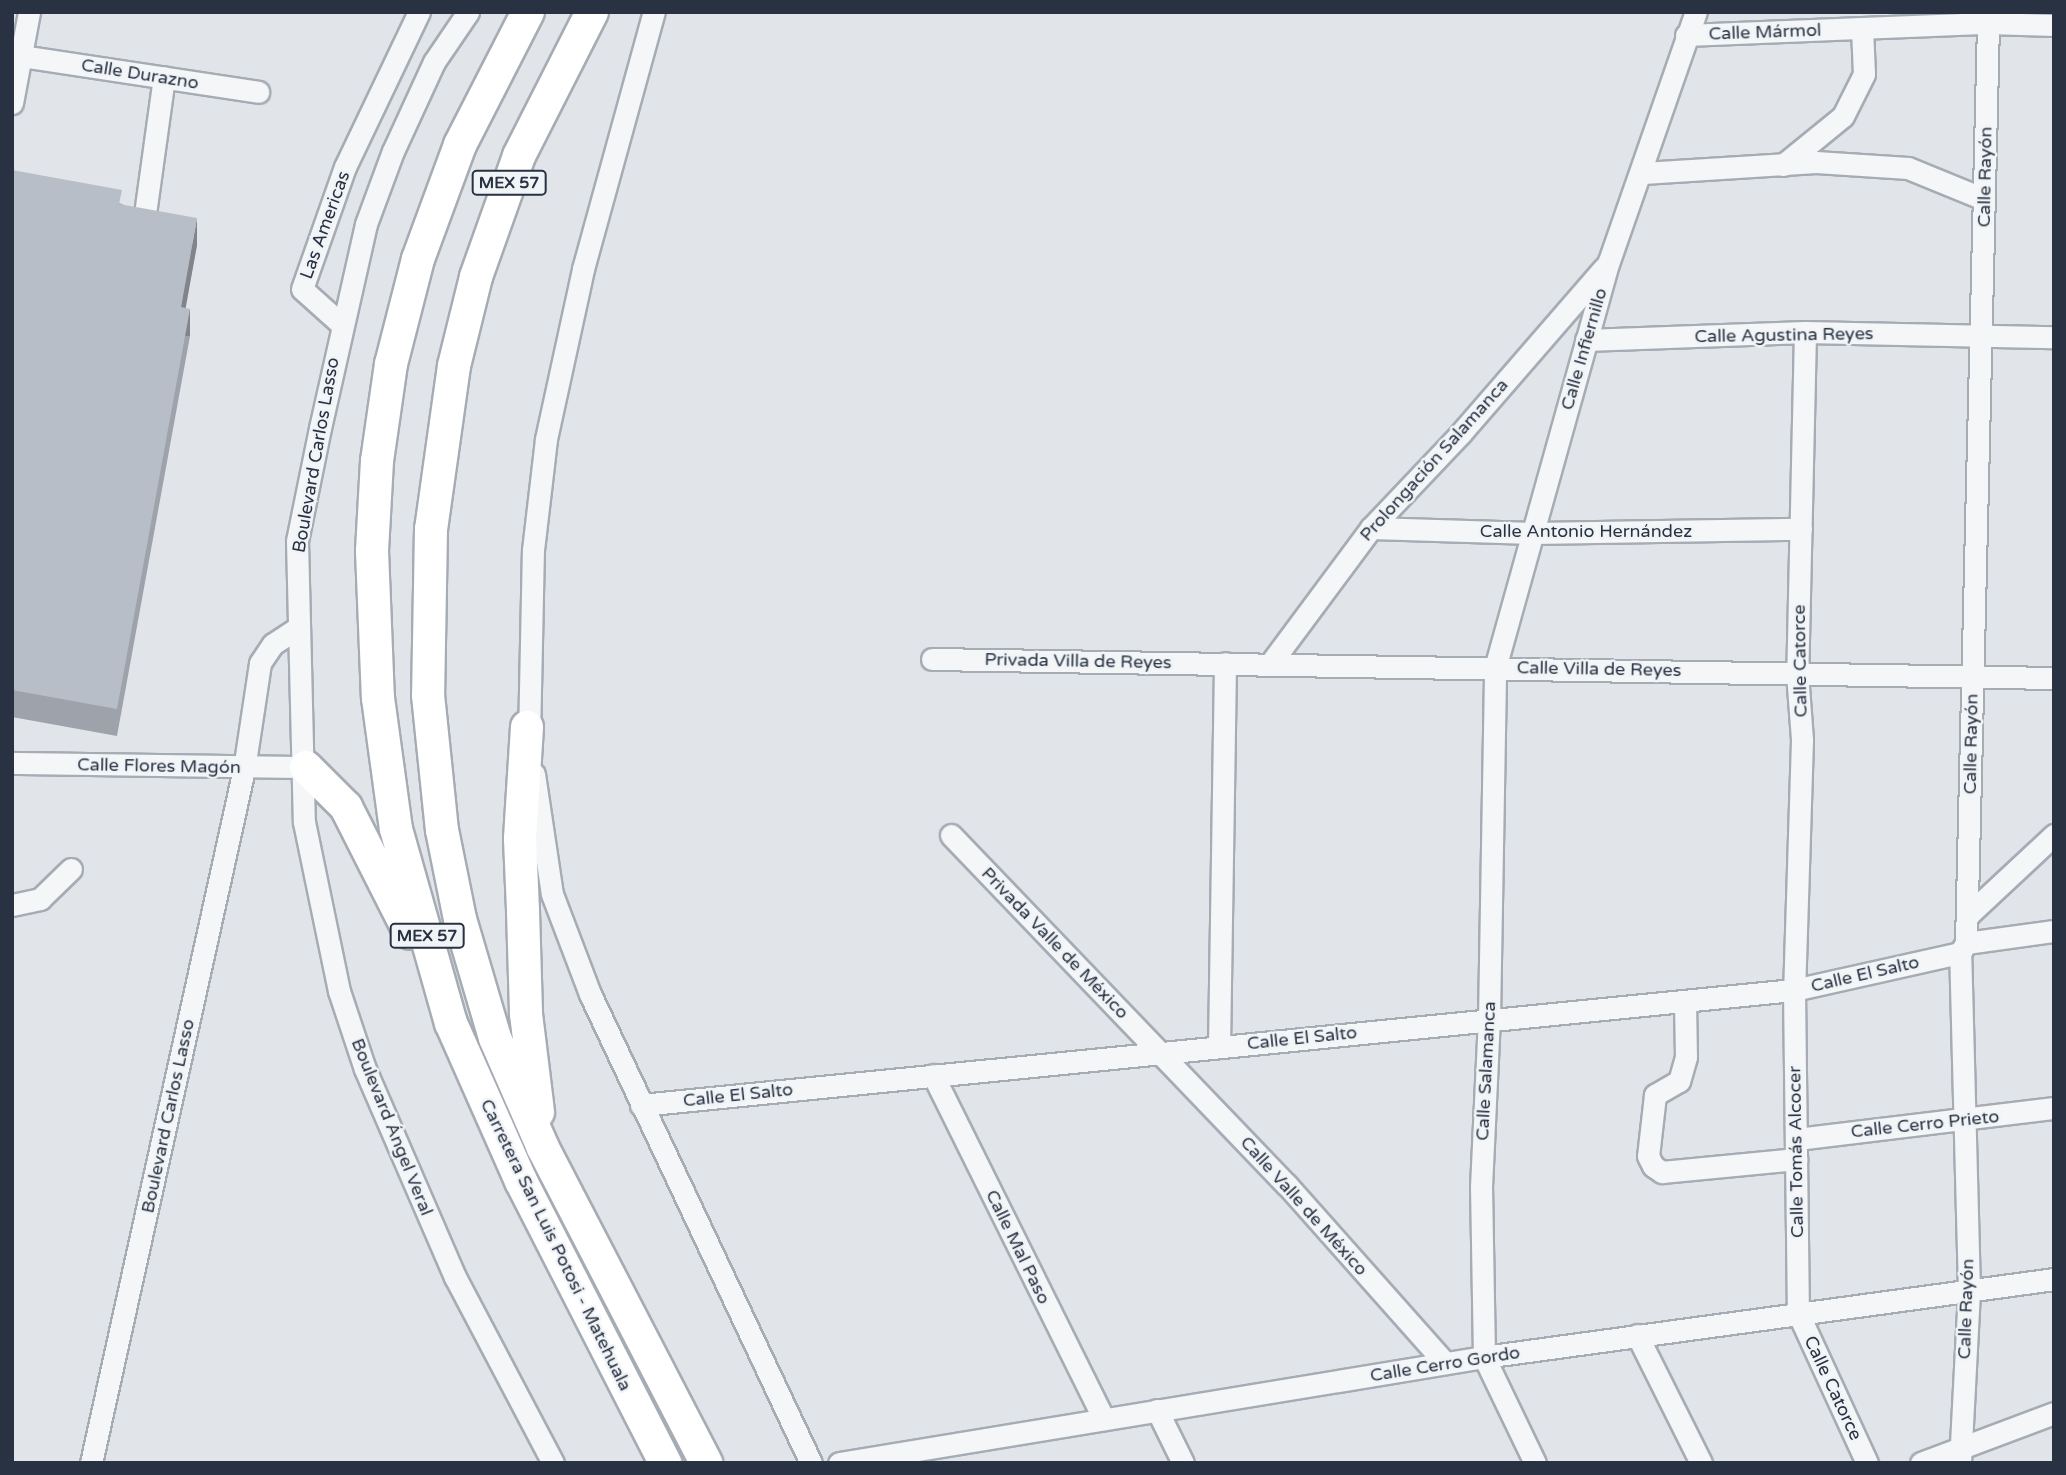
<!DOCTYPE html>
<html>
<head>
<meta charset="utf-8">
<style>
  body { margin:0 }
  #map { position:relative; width:2066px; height:1475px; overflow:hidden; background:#e1e5ea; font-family:"Varela Round",sans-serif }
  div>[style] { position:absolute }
  .roads { filter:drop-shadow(2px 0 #a6acb4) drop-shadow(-2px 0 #a6acb4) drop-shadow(0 2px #a6acb4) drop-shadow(0 -2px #a6acb4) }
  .minor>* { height:21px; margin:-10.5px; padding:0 10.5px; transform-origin:10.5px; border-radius:10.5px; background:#f4f6f8 }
  .highway>* { height:32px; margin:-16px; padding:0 16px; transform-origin:16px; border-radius:16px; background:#fff }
  .wall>* { inset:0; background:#9ea3ab }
  .shaded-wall>* { inset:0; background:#81858b; transform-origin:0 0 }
  .building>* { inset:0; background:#b8bec7 }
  span { translate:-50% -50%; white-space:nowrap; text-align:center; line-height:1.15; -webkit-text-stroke:5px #f1f4f7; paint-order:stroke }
  .shield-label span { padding:2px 5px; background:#f1f4f7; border:2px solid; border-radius:5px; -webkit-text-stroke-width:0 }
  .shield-label { font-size:16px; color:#293242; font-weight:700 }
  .street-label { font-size:18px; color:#293242 }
  .frame { position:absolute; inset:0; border:14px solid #293242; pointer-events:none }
</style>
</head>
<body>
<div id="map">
  <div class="roads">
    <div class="minor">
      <i style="left:468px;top:12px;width:60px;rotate:124.2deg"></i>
      <i style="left:434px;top:62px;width:98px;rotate:114.7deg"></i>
      <i style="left:393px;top:151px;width:78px;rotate:110.3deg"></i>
      <i style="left:366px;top:224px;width:209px;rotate:102.7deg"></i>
      <i style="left:320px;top:428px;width:115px;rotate:101.5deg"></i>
      <i style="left:297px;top:541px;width:281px;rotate:88.6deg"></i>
      <i style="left:304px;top:822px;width:173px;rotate:78.3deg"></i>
      <i style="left:339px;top:991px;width:82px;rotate:71.6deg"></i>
      <i style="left:365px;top:1069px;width:227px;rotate:66.6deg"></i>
      <i style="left:455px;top:1277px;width:210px;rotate:62.2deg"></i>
      <i style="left:1686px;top:35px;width:302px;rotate:-2.3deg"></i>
      <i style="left:1988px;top:23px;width:66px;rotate:1.7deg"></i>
      <i style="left:21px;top:56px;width:240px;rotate:8.6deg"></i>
      <i style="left:12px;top:103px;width:93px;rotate:-79.4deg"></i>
      <i style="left:1783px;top:165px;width:77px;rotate:-39.2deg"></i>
      <i style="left:1843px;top:116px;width:47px;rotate:-63.4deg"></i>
      <i style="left:1864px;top:74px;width:46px;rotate:-92.5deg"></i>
      <i style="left:1643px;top:173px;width:173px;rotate:-3.6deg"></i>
      <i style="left:1816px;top:162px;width:92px;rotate:3.7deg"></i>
      <i style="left:1908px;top:168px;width:82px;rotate:22.2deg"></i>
      <i style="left:144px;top:221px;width:145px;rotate:-82.1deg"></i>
      <i style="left:341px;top:324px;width:52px;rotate:-138.1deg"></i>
      <i style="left:302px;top:289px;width:129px;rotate:-70.6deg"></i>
      <i style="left:345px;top:167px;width:172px;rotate:-64.5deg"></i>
      <i style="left:1805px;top:332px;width:341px;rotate:91.3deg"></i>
      <i style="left:1797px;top:673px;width:67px;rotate:85.7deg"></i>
      <i style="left:1802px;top:740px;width:250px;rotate:91.8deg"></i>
      <i style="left:1794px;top:990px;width:323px;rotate:89.3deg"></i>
      <i style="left:1798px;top:1313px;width:165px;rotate:65.3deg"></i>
      <i style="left:1586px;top:340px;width:219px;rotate:-2.1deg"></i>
      <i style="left:1805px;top:332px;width:249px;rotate:1.2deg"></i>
      <i style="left:1371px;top:528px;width:162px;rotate:1.8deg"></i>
      <i style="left:1533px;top:533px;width:268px;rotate:-0.9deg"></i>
      <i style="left:932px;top:659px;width:1122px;rotate:0.97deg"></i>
      <i style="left:1270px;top:664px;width:169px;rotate:-53.4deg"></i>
      <i style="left:1371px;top:528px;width:131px;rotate:-46.5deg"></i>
      <i style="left:1461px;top:433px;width:218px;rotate:-49.1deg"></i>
      <i style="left:529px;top:738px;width:188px;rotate:-88.8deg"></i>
      <i style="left:533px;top:550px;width:112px;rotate:-83.3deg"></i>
      <i style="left:546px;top:439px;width:174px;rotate:-77.7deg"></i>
      <i style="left:583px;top:269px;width:267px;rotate:-74.6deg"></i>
      <i style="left:12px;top:763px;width:294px;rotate:0.8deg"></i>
      <i style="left:534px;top:774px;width:121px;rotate:81.5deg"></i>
      <i style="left:552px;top:894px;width:107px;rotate:69.2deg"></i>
      <i style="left:590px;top:994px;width:518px;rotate:64.77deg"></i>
      <i style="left:951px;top:835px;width:485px;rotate:46.2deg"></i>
      <i style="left:1287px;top:1185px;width:238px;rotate:48.4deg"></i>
      <i style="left:12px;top:905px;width:29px;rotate:-12deg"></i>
      <i style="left:40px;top:899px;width:43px;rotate:-44.1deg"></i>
      <i style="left:1967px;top:916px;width:119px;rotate:-43deg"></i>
      <i style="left:1966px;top:943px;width:89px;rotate:-7.8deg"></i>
      <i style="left:1685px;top:1001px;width:56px;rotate:89deg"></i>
      <i style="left:1686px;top:1057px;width:25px;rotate:106deg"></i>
      <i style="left:1679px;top:1081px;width:28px;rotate:150deg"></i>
      <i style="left:1655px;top:1095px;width:61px;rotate:96.5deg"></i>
      <i style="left:1648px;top:1156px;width:11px;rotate:63deg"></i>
      <i style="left:1653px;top:1166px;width:11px;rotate:34deg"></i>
      <i style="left:1662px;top:1172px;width:135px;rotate:-5.5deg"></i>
      <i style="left:1219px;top:1047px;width:384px;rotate:-89.1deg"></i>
      <i style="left:933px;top:1075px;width:384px;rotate:63.6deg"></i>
      <i style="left:641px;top:1105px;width:1159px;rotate:-5.7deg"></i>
      <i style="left:1794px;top:990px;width:170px;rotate:-12.6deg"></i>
      <i style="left:1797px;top:1139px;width:259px;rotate:-6.9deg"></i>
      <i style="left:1637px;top:1335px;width:143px;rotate:63.4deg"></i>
      <i style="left:1157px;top:1410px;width:59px;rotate:63.9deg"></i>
      <i style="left:91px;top:1463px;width:711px;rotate:-77.57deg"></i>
      <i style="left:244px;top:769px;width:107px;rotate:-81.4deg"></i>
      <i style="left:260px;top:663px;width:23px;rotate:-56deg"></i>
      <i style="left:273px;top:644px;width:30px;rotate:-33deg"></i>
      <i style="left:839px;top:1463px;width:654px;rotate:-9.33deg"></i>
      <i style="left:1484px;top:1357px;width:575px;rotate:-7.79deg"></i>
      <i style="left:1535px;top:1463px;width:118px;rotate:-115.7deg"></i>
      <i style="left:1484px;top:1357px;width:170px;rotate:-91deg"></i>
      <i style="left:1481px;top:1187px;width:168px;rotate:-87.3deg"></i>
      <i style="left:1489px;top:1019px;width:351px;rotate:-89deg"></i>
      <i style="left:1495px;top:668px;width:420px;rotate:-74.4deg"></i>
      <i style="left:1608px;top:264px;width:267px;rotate:-70.8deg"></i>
      <i style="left:1921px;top:1463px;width:142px;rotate:-20.6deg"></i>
      <i style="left:1960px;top:1463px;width:173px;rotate:-87deg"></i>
      <i style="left:1969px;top:1290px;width:337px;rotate:-91.5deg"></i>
      <i style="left:1960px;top:953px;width:12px;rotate:-59deg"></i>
      <i style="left:1966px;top:943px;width:920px;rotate:-88.63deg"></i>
    </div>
    <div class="highway">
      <i style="left:528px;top:12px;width:149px;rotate:117.1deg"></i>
      <i style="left:460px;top:145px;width:121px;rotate:110.2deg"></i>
      <i style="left:418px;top:259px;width:108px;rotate:104.4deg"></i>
      <i style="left:391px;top:364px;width:98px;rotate:98.2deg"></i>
      <i style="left:377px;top:461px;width:90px;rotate:93.2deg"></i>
      <i style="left:372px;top:551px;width:147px;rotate:87.7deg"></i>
      <i style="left:378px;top:698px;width:132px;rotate:82.2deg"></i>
      <i style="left:396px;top:829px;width:202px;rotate:74.2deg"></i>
      <i style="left:451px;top:1023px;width:173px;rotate:66.1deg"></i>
      <i style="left:521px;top:1181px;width:317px;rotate:62.9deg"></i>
      <i style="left:592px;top:12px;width:161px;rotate:116.9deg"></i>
      <i style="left:519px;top:156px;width:128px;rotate:109.6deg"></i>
      <i style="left:476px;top:277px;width:92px;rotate:103.9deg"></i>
      <i style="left:454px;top:366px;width:165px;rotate:98deg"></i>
      <i style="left:431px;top:529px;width:166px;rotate:91deg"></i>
      <i style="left:428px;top:695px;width:136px;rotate:84.1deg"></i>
      <i style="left:442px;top:830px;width:91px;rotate:78.6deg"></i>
      <i style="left:460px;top:919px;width:124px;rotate:73.6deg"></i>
      <i style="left:495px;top:1038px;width:120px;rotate:66.4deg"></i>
      <i style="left:543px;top:1148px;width:355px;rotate:62.6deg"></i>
      <i style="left:527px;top:727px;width:112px;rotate:93.6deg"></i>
      <i style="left:520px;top:839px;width:72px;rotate:87.6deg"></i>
      <i style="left:523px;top:911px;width:103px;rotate:88.3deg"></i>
      <i style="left:526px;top:1014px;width:99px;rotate:83deg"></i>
      <i style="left:306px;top:767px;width:57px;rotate:45deg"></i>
      <i style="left:346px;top:807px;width:141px;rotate:63.1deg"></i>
    </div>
  </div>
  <div class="wall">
    <i style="clip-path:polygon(12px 170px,122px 204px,197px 245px,185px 308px,190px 336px,117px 736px,12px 717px)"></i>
  </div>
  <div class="shaded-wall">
    <i style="clip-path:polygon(197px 218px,197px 245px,181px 334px,181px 307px)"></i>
    <i style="left:190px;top:309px;width:27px;height:407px;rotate:90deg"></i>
  </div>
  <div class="building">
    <i style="clip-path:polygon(12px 170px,122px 190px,119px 204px,197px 218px,181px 307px,190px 309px,117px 709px,12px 690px)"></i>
  </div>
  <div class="shield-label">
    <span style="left:509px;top:183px">MEX 57</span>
    <span style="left:427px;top:936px">MEX 57</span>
  </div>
  <div class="street-label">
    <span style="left:1765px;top:32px;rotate:-2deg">Calle Mármol</span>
    <span style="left:140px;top:74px;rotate:9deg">Calle Durazno</span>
    <span style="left:1985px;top:177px;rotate:-89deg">Calle Rayón</span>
    <span style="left:325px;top:225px;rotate:-70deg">Las Americas</span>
    <span style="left:1784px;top:335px;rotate:-1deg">Calle Agustina Reyes</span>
    <span style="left:1584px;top:349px;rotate:-74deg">Calle Infiernillo</span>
    <span style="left:316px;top:455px;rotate:-80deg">Boulevard Carlos Lasso</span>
    <span style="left:1434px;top:460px;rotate:-48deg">Prolongación Salamanca</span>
    <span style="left:1586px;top:531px">Calle Antonio Hernández</span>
    <span style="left:1078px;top:661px;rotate:1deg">Privada Villa de Reyes</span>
    <span style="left:1800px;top:661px;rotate:-91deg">Calle Catorce</span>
    <span style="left:1599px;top:669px;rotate:1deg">Calle Villa de Reyes</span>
    <span style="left:1971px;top:744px;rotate:-89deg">Calle Rayón</span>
    <span style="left:159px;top:766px;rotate:1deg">Calle Flores Magón</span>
    <span style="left:1055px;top:943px;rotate:46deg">Privada Valle de México</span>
    <span style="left:1865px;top:974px;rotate:-13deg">Calle El Salto</span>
    <span style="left:1302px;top:1038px;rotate:-6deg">Calle El Salto</span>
    <span style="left:1486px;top:1071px;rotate:-87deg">Calle Salamanca</span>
    <span style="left:738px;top:1095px;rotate:-6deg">Calle El Salto</span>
    <span style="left:168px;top:1116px;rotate:-78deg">Boulevard Carlos Lasso</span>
    <span style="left:1925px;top:1124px;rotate:-6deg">Calle Cerro Prieto</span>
    <span style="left:392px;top:1127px;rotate:68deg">Boulevard Ángel Veral</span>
    <span style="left:1796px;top:1152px;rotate:-91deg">Calle Tomás Alcocer</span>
    <span style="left:1304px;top:1206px;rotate:48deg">Calle Valle de México</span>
    <span style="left:556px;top:1245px;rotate:64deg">Carretera San Luis Potosi - Matehuala</span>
    <span style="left:1018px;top:1247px;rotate:64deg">Calle Mal Paso</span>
    <span style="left:1966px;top:1309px;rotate:-88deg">Calle Rayón</span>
    <span style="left:1445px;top:1364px;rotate:-9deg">Calle Cerro Gordo</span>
    <span style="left:1833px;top:1388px;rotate:65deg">Calle Catorce</span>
  </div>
  <div class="frame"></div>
</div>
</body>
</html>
